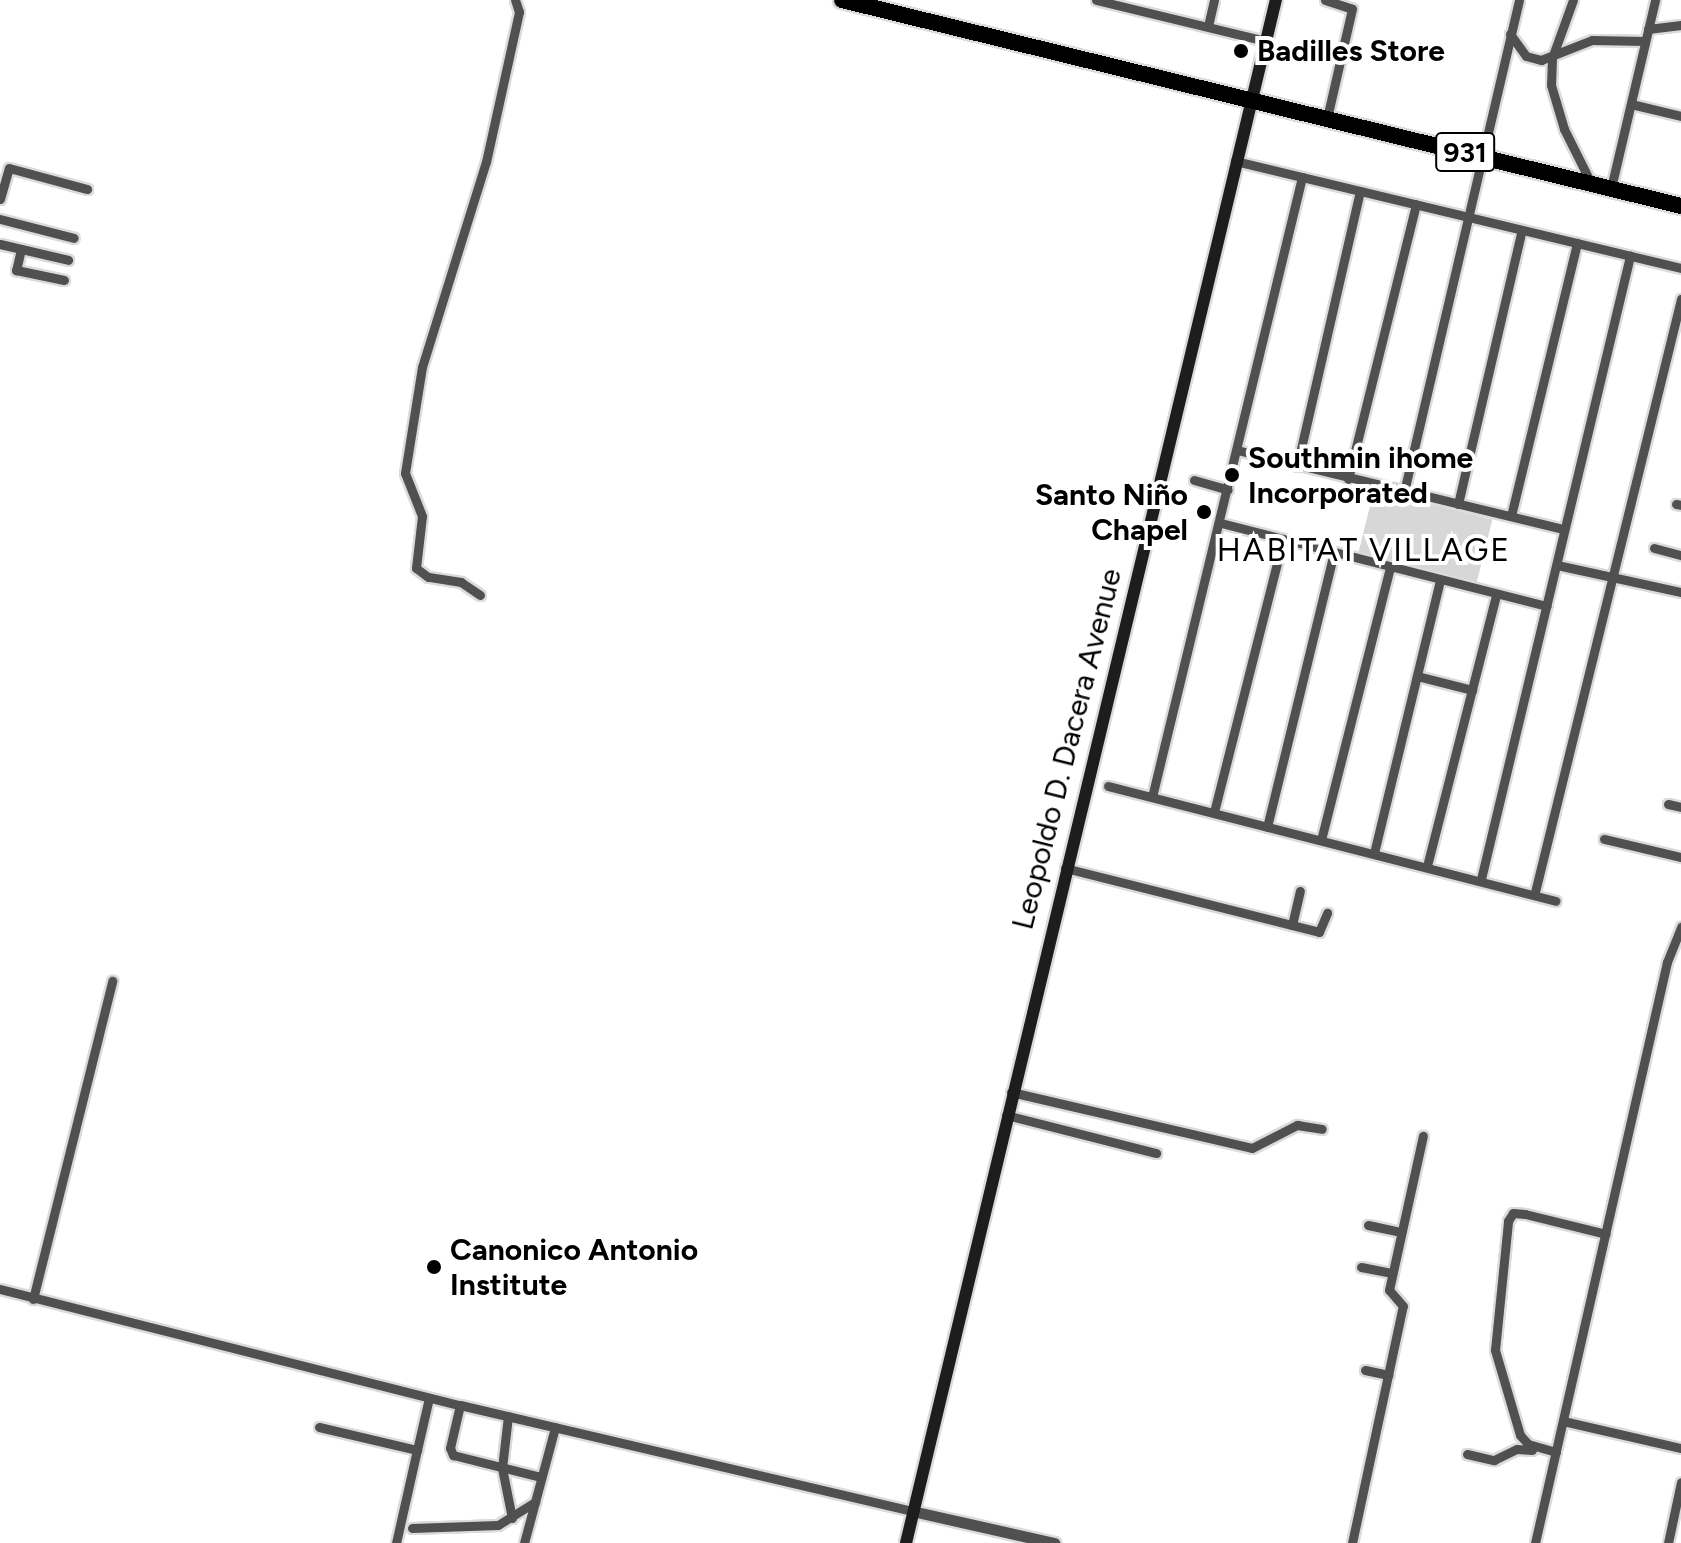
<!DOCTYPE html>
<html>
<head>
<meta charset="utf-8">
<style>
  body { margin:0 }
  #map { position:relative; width:1681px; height:1543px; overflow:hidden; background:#fff; font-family:Figtree,sans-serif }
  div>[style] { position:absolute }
  .green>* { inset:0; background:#d7d7d7; transform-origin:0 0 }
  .roads { filter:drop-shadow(2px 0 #dbdbdb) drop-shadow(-2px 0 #dbdbdb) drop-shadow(0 2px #dbdbdb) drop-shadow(0 -2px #dbdbdb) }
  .minor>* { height:9px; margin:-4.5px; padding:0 4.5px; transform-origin:4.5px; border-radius:4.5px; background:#505050 }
  .tertiary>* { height:11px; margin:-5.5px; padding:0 5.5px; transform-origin:5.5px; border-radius:5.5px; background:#505050 }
  .secondary>* { height:12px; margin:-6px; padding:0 6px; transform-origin:6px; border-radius:6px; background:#1d1d1d }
  .trunk>* { height:16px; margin:-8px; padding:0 8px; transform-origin:8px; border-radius:8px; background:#000 }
  .dots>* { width:22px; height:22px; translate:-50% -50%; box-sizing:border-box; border:4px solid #fff; border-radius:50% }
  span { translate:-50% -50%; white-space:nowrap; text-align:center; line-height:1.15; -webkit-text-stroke:8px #fff; paint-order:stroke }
  .shield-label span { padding:2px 6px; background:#fff; border:2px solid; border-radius:6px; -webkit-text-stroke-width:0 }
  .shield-label { font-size:28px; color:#000; font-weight:700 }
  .poi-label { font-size:30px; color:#000; font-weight:700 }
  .left { translate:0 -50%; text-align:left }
  .right { translate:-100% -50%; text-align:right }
  .street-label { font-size:30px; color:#000 }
  .neighbourhood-label { font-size:32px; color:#000; letter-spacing:2px }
</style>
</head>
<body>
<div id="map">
  <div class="green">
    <i style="left:1374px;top:490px;width:122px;height:66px;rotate:14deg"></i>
  </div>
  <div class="roads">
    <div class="minor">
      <i style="left:1096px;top:0;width:174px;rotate:13.6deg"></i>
      <i style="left:1325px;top:0;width:28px;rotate:18deg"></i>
      <i style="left:1352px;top:9px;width:112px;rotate:102.9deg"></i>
      <i style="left:1573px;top:0;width:62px;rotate:109.9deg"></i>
      <i style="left:1552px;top:58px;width:27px;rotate:92deg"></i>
      <i style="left:1551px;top:85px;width:46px;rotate:73.5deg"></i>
      <i style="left:1564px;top:129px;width:60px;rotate:63.4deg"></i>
      <i style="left:1208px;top:26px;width:27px;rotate:-77deg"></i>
      <i style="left:1648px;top:29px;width:33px;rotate:-7deg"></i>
      <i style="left:1510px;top:34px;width:27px;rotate:54deg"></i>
      <i style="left:1526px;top:56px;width:16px;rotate:15deg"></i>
      <i style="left:1541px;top:60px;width:55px;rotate:-21.4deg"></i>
      <i style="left:1592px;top:40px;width:53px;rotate:1.1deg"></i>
      <i style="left:1631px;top:104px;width:51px;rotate:13.5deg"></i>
      <i style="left:1235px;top:161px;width:459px;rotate:13.5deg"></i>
      <i style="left:1611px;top:188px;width:193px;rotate:-76.8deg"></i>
      <i style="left:0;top:199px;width:32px;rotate:-74deg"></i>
      <i style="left:9px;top:168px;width:81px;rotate:15.1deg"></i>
      <i style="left:0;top:219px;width:76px;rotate:14.4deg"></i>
      <i style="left:0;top:244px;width:70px;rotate:13.2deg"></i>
      <i style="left:21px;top:249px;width:22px;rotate:103deg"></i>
      <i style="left:16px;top:270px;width:49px;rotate:11.8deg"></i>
      <i style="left:1237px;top:450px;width:336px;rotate:13.6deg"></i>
      <i style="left:1297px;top:466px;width:282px;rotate:-77.1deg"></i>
      <i style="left:1348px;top:479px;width:283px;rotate:-76.1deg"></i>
      <i style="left:1194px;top:480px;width:35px;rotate:16deg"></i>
      <i style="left:1404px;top:492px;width:505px;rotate:-76.84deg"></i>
      <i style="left:1458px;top:504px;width:281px;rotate:-76.9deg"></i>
      <i style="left:1676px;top:504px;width:5px;rotate:11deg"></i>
      <i style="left:1511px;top:516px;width:281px;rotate:-76.4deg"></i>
      <i style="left:1221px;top:523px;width:336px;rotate:14.3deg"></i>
      <i style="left:1654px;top:548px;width:28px;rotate:15deg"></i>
      <i style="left:1557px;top:565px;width:127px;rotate:12.3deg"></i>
      <i style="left:480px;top:595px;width:23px;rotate:-146deg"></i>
      <i style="left:461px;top:582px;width:33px;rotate:-171deg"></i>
      <i style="left:428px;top:577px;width:15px;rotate:-143deg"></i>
      <i style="left:416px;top:568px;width:52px;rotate:-83.4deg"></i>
      <i style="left:422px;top:516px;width:46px;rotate:-111.6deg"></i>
      <i style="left:405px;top:473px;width:107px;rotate:-80.9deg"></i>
      <i style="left:422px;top:367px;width:215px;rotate:-72.7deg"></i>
      <i style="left:486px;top:162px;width:154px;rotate:-77.6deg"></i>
      <i style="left:519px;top:12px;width:13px;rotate:-108deg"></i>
      <i style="left:1417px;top:676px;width:57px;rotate:14.3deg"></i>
      <i style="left:1108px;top:786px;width:462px;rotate:14.4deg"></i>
      <i style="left:1152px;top:797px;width:638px;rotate:-76.4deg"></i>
      <i style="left:1668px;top:804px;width:13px;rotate:13deg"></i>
      <i style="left:1214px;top:812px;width:281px;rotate:-75.8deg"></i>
      <i style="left:1267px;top:827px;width:282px;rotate:-76.3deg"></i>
      <i style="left:1604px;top:839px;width:79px;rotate:13.2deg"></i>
      <i style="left:1321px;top:840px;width:281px;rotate:-75.8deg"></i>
      <i style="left:1374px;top:853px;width:280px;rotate:-76.4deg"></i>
      <i style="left:1427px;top:866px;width:280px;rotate:-75.7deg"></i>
      <i style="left:1065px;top:868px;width:262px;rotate:14.1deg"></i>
      <i style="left:1319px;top:932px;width:21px;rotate:-67deg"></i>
      <i style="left:1481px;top:879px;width:641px;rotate:-76.55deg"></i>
      <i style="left:1535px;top:892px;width:611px;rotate:-76.17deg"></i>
      <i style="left:1292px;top:925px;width:35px;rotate:-77deg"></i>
      <i style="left:1011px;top:1092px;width:247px;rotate:13.1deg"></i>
      <i style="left:1252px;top:1148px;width:51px;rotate:-27.1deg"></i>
      <i style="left:1297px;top:1125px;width:25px;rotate:9deg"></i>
      <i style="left:1006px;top:1115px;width:155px;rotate:14.2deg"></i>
      <i style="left:1368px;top:1225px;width:34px;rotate:12deg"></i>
      <i style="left:1361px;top:1267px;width:32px;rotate:11deg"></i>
      <i style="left:0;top:1289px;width:474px;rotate:14.2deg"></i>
      <i style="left:460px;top:1405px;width:464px;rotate:13.2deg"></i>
      <i style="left:33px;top:1299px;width:328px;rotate:-76deg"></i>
      <i style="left:1365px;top:1370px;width:24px;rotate:12deg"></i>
      <i style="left:460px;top:1405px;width:44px;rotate:103.1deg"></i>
      <i style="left:450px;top:1448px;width:8px;rotate:67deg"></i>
      <i style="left:453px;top:1455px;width:91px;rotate:14deg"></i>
      <i style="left:508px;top:1416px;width:52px;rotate:96.6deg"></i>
      <i style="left:502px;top:1468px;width:51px;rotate:78.7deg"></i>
      <i style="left:1563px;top:1421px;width:121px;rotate:12.9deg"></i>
      <i style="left:319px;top:1427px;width:101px;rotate:13.2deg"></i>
      <i style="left:417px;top:1450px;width:53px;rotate:-77deg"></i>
      <i style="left:1556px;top:1452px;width:29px;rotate:-164deg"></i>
      <i style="left:1528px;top:1444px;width:12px;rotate:-132deg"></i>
      <i style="left:1520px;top:1435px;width:89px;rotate:-106.4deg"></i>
      <i style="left:1495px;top:1350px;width:130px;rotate:-84.2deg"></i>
      <i style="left:1508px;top:1221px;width:9px;rotate:-58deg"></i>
      <i style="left:1513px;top:1213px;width:12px;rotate:5deg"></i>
      <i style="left:1525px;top:1214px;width:83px;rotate:13.9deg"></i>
      <i style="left:1467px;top:1454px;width:28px;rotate:13deg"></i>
      <i style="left:1494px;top:1460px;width:25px;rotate:-26deg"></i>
      <i style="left:1517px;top:1449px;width:15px;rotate:4deg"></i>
      <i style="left:412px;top:1528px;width:86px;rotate:-2deg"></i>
      <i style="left:498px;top:1525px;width:44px;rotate:-31.9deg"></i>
      <i style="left:396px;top:1543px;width:95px;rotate:-77.3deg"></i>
      <i style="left:524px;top:1543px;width:120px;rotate:-75deg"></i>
      <i style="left:1352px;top:1543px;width:242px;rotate:-77.9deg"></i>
      <i style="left:1403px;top:1306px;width:21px;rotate:-131deg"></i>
      <i style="left:1389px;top:1290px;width:158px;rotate:-77.6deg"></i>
      <i style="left:1535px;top:1543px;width:596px;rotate:-77.2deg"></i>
      <i style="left:1667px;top:962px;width:38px;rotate:-68deg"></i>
      <i style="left:1668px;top:1543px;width:62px;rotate:-78deg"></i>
    </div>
    <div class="tertiary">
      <i style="left:912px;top:1511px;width:146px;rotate:12.7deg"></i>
    </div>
    <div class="secondary">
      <i style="left:906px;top:1543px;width:1587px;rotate:-76.52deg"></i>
    </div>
    <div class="trunk">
      <i style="left:842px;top:0;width:864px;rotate:13.79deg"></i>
    </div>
  </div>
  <div class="dots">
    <i style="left:1241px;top:51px;background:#000"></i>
    <i style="left:1232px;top:475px;background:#000"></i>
    <i style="left:1204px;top:512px;background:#000"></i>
    <i style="left:434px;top:1267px;background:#000"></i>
  </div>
  <div class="shield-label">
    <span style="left:1465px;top:152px">931</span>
  </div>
  <div class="poi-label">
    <span class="left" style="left:1257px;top:51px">Badilles Store</span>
    <span class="left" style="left:1248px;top:475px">Southmin ihome<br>Incorporated</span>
    <span class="right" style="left:1188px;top:512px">Santo Niño<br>Chapel</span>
    <span class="left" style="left:450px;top:1267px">Canonico Antonio<br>Institute</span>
  </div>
  <div class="street-label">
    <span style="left:1067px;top:749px;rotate:-76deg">Leopoldo D. Dacera Avenue</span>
  </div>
  <div class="neighbourhood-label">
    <span style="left:1364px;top:550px">HABITAT VILLAGE</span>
  </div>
</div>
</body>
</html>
